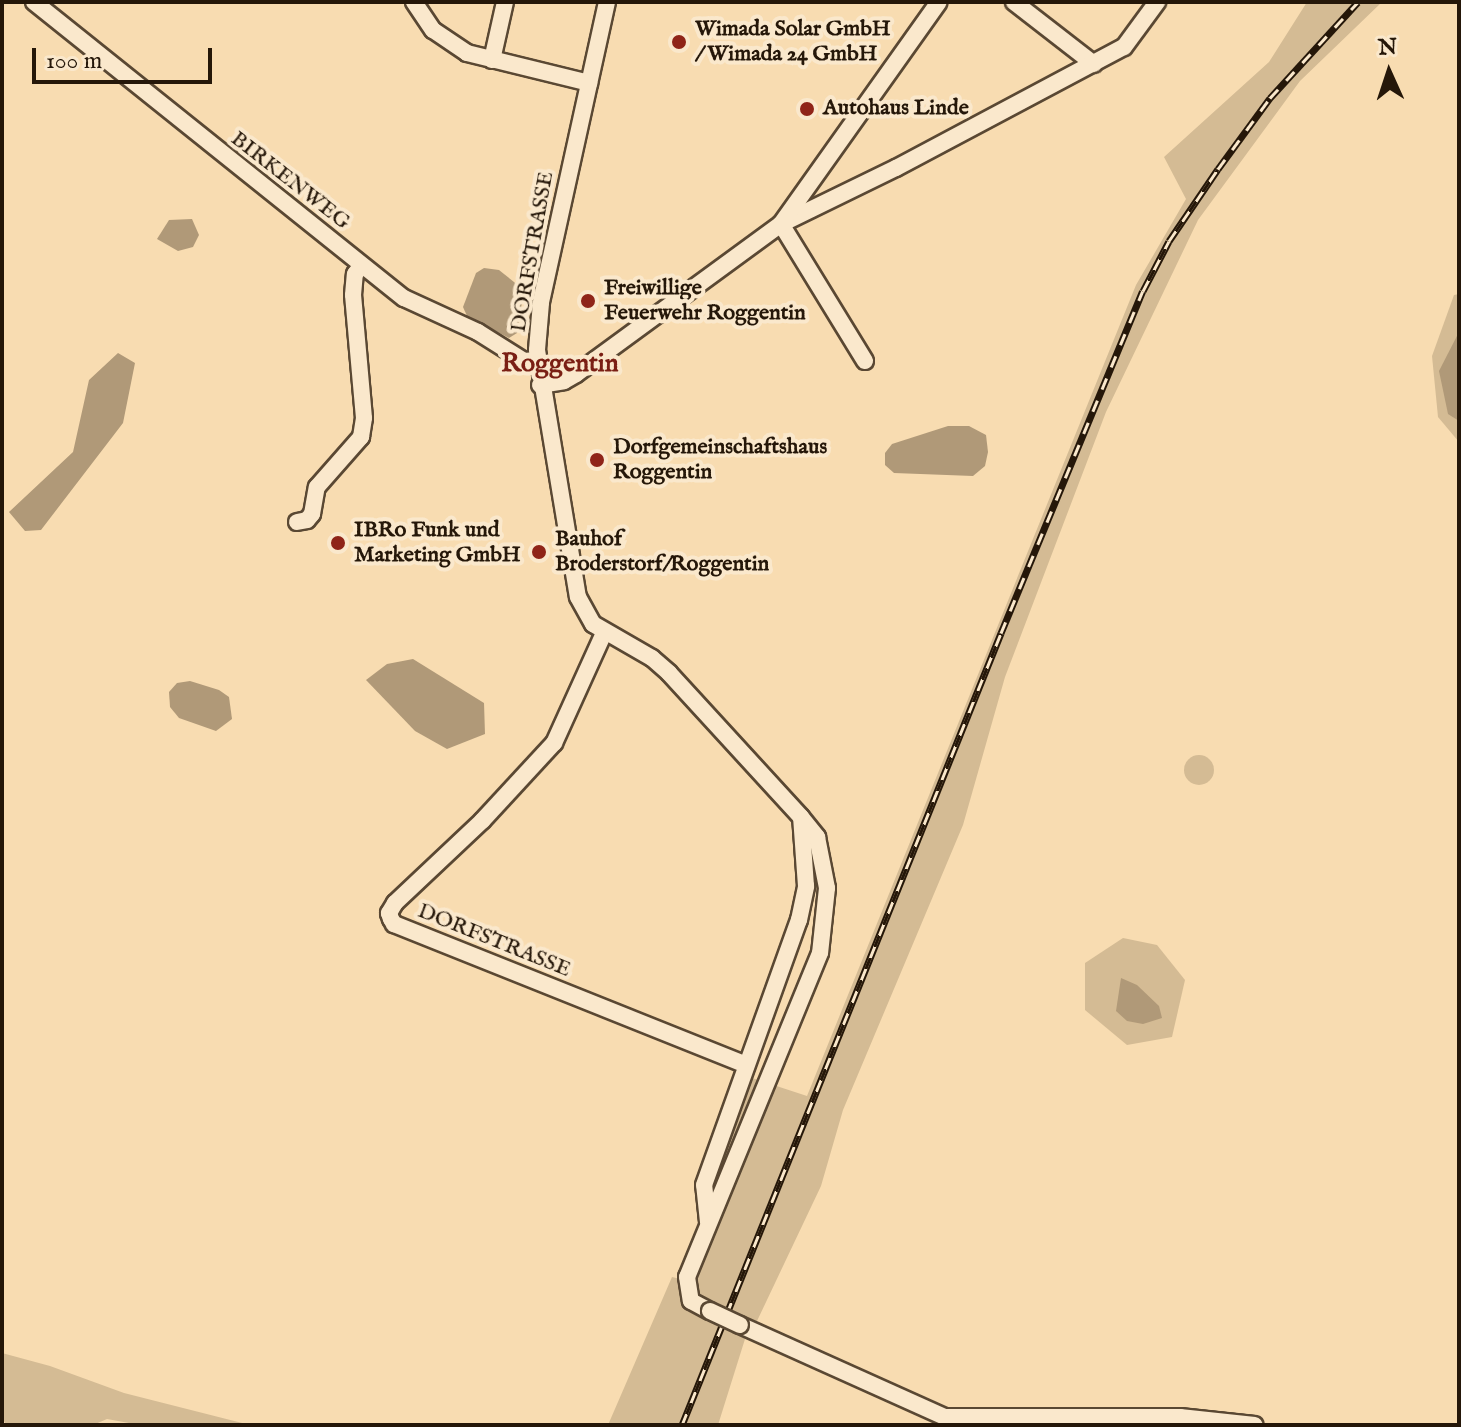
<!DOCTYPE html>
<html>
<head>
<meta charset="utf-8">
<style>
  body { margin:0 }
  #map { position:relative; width:1461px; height:1427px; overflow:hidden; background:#f8dcb1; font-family:"IM FELL English",serif }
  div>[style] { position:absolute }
  .green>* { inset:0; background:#d4bb94 }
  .round { border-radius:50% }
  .water>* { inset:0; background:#b09978 }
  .roads { filter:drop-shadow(2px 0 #5a4833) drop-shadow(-2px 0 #5a4833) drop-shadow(0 2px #5a4833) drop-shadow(0 -2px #5a4833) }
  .minor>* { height:16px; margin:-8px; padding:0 8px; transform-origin:8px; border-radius:8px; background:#fae8cc }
  .rail>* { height:7px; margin-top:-3.5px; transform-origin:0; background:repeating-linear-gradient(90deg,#fae8cc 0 12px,#251709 0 24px); box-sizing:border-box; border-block:2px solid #251709 }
  .bridges { filter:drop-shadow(2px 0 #5a4833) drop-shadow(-2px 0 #5a4833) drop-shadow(0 2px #5a4833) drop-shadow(0 -2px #5a4833) }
  .minor-bridge>* { height:16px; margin:-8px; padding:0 8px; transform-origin:8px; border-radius:8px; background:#fae8cc }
  .dots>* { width:22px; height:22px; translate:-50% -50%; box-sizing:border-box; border:4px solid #fae8cc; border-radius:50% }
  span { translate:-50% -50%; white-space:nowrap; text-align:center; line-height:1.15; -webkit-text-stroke:8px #fae8cc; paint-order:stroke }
  .poi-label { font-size:22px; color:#251709; font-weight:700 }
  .left { translate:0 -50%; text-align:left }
  .street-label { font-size:22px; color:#251709 }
  .quarter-label { font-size:26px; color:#7a1f14; font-weight:700 }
  .frame { position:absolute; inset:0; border:4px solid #251709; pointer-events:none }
  .north { position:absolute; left:1349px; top:32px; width:80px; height:80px; -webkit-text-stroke:6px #fae8cc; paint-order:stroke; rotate:357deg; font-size:22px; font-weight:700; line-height:32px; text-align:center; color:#251709 }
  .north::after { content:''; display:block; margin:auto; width:28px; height:36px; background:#251709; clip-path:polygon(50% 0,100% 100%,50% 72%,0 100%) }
  .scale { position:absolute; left:32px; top:48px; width:180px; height:36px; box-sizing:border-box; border:4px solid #251709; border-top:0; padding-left:10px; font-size:24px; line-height:28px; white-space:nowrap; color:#251709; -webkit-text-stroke:6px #fae8cc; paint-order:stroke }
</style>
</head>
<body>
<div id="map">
  <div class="green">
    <i style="clip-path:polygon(1307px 2px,1382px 2px,1300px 81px,1198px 220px,1106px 412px,1005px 677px,963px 825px,843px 1110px,821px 1186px,757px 1321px,743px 1320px,738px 1330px,745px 1339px,718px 1425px,608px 1425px,672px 1277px,693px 1282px,706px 1200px,743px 1075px,807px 1096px,1136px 285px,1186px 199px,1164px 157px,1269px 62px)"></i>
    <i style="clip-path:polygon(1459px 294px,1459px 442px,1438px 417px,1432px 356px,1454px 295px)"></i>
    <i class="round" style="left:1184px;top:755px;width:30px;height:30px"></i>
    <i style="clip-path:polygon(1123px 938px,1157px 945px,1185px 980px,1172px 1037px,1127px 1045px,1085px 1010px,1085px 963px)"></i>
    <i style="clip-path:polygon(2px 1353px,50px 1366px,124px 1393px,250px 1425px,140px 1425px,107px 1419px,93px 1425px,6px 1425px,2px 1417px)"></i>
  </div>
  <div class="water">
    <i style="clip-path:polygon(192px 219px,199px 235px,193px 247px,178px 251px,157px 239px,169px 220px)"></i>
    <i style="clip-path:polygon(484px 268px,499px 270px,524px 290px,517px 333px,509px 338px,467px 316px,463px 307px,476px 273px)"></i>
    <i style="clip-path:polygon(1459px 332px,1459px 421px,1448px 414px,1439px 371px)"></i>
    <i style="clip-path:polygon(118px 353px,135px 363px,123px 423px,41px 530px,25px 531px,9px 512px,73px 452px,89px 380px)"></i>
    <i style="clip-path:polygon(948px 426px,969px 426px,986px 435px,988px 452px,985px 466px,973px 476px,894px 473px,885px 465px,885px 453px,892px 444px)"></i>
    <i style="clip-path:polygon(413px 659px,484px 703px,485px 734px,447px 749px,415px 731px,366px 680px,387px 664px)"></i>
    <i style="clip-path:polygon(190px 681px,219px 690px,229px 697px,232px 719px,216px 731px,179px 718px,170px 707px,169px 692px,177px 683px)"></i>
    <i style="clip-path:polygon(1121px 978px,1137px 985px,1159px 1006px,1162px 1018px,1143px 1024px,1127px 1021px,1116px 1011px)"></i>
  </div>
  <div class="roads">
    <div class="minor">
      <i style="left:34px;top:2px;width:474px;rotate:38.7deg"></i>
      <i style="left:404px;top:298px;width:81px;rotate:24.7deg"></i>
      <i style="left:478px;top:332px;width:54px;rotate:32.2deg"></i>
      <i style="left:524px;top:361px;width:13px;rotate:-4deg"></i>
      <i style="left:414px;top:2px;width:34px;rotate:56deg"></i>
      <i style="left:433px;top:30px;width:41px;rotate:34.1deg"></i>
      <i style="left:467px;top:53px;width:126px;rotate:13.8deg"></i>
      <i style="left:607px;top:2px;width:308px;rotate:102.4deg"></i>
      <i style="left:541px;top:303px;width:47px;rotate:94.9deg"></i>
      <i style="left:537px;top:350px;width:250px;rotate:80.6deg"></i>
      <i style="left:578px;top:597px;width:31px;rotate:61deg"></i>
      <i style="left:593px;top:624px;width:68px;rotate:30deg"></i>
      <i style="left:652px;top:658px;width:23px;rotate:41deg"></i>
      <i style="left:669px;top:673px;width:195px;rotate:47.5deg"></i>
      <i style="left:801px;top:817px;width:26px;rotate:51deg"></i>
      <i style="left:817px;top:837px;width:52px;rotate:78.9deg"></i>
      <i style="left:827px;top:888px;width:65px;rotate:96.1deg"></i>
      <i style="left:820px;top:953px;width:350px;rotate:112.3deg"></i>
      <i style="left:687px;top:1277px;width:24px;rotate:81deg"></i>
      <i style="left:691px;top:1301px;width:21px;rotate:28deg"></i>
      <i style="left:1014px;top:2px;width:101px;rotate:37.8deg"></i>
      <i style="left:492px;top:60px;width:59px;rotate:-77.4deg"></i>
      <i style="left:865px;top:361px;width:161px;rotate:-121.5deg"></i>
      <i style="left:781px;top:224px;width:128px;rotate:-26deg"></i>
      <i style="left:896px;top:168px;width:258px;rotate:-28deg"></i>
      <i style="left:1124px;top:47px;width:56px;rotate:-53.7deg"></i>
      <i style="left:540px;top:385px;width:24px;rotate:-9deg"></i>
      <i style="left:564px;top:381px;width:14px;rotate:-30deg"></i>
      <i style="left:576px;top:374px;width:254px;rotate:-36.2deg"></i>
      <i style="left:781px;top:224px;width:272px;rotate:-54.6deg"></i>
      <i style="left:297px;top:522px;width:10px;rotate:-11deg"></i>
      <i style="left:307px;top:520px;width:8px;rotate:-50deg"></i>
      <i style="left:312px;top:514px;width:27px;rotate:-80deg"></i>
      <i style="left:317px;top:487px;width:67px;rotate:-48.7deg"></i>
      <i style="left:361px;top:437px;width:19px;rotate:-81deg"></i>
      <i style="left:364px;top:418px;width:123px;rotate:-95.1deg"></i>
      <i style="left:353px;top:295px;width:21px;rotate:-85deg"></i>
      <i style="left:355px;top:274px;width:10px;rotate:-53deg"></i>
      <i style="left:604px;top:633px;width:121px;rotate:114.4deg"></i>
      <i style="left:554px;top:743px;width:105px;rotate:132.7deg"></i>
      <i style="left:483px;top:820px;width:121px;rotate:136.7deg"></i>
      <i style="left:395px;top:903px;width:12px;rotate:121deg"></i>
      <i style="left:389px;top:913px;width:6px;rotate:72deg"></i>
      <i style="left:391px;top:919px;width:6px;rotate:59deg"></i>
      <i style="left:394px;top:924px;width:377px;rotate:21.8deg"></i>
      <i style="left:708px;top:1222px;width:37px;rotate:-96deg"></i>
      <i style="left:704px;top:1185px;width:282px;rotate:-70.3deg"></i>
      <i style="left:799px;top:920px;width:35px;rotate:-78deg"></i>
      <i style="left:806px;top:886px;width:69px;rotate:-94.1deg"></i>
      <i style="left:740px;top:1325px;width:225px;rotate:24.2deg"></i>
      <i style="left:945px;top:1417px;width:235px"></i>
      <i style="left:1180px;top:1417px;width:75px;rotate:6.1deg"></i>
    </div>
  </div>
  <div class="rail">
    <i style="left:682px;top:1425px;width:854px;rotate:-68.06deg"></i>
    <i style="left:1001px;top:633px;width:370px;rotate:-67.5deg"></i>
    <i style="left:1143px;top:291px;width:56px;rotate:-62.5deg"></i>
    <i style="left:1169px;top:241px;width:87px;rotate:-55.8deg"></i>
    <i style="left:1218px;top:169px;width:88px;rotate:-53.8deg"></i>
    <i style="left:1270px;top:98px;width:130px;rotate:-47.5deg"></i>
  </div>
  <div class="bridges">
    <div class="minor-bridge">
      <i style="left:710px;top:1311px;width:33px;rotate:25deg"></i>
    </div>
  </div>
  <div class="dots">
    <i style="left:679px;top:42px;background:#8f2418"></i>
    <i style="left:807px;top:109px;background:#8f2418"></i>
    <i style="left:588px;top:301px;background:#8f2418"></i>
    <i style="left:597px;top:460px;background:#8f2418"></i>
    <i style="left:338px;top:543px;background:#8f2418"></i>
    <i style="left:539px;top:552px;background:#8f2418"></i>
  </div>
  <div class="poi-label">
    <span class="left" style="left:695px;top:42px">Wimada Solar GmbH<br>/ Wimada 24 GmbH</span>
    <span class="left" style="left:823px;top:109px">Autohaus Linde</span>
    <span class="left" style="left:604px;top:301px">Freiwillige<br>Feuerwehr Roggentin</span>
    <span class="left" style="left:613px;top:460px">Dorfgemeinschaftshaus<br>Roggentin</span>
    <span class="left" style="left:354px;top:543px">IBRo Funk und<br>Marketing GmbH</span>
    <span class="left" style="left:555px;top:552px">Bauhof<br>Broderstorf/Roggentin</span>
  </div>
  <div class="street-label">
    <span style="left:290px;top:181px;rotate:38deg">BIRKENWEG</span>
    <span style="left:533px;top:252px;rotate:-80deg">DORFSTRASSE</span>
    <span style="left:494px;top:941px;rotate:22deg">DORFSTRASSE</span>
  </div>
  <div class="quarter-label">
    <span style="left:560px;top:364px">Roggentin</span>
  </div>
  <div class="frame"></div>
  <div class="north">N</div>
  <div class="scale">100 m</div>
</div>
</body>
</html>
